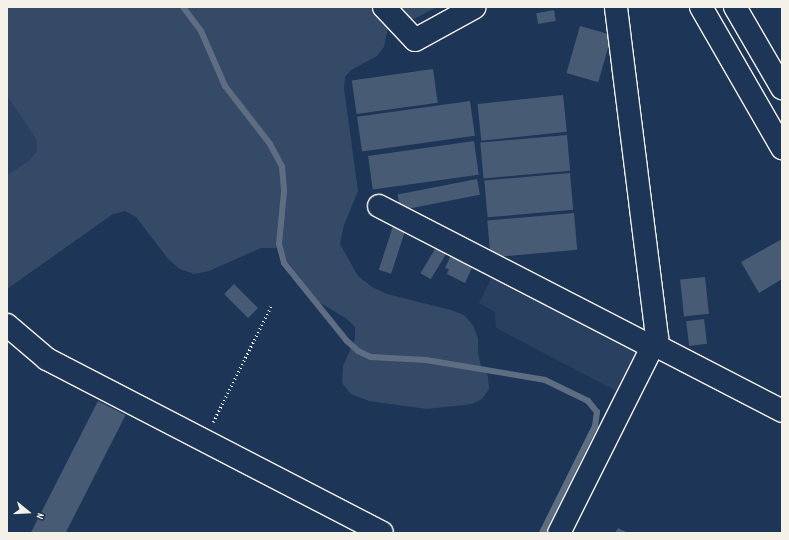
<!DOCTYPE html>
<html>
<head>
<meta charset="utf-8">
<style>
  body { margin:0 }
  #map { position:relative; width:789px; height:540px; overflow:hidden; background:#1d3557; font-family:Dekko,sans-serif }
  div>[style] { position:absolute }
  .built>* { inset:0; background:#2a4060 }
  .green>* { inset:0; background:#354a67 }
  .stream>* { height:6px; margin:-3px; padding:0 3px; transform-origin:3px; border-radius:3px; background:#5e6d82 }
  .building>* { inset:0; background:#485b74; transform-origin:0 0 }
  .path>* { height:2.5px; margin-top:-1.25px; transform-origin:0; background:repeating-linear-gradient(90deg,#f4f1e8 0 1px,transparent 0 4px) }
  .roads { filter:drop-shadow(1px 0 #f4f1e8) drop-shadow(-1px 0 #f4f1e8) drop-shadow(0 1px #f4f1e8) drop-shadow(0 -1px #f4f1e8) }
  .minor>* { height:22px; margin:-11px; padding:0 11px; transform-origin:11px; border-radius:11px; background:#1d3557 }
  .primary>* { height:22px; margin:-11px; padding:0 11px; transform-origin:11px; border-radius:11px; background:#1d3557 }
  span { translate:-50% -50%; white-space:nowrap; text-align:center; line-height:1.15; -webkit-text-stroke:3px #1d3557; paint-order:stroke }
  .frame { position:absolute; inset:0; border:8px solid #f4f1e8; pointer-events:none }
  .north { position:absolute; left:8px; top:492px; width:40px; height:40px; -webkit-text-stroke:3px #1d3557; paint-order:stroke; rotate:108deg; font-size:11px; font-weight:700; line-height:16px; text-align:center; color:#f4f1e8 }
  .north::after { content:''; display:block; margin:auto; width:14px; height:18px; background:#f4f1e8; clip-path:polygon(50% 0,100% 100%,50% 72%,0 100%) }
</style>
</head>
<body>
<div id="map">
  <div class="built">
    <i style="clip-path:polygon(7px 96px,36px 139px,37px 150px,30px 160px,7px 175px)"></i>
    <i style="clip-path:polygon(495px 271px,643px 348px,620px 393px,496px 328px,495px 312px,479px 303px)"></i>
  </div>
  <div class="green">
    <i style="clip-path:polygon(7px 7px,372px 7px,375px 9px,384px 19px,388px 28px,384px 47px,377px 56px,351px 70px,345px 77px,344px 88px,358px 191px,344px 225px,340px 244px,358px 276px,372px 287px,387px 294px,451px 310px,464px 315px,473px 325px,478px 338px,478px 353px,481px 366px,488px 376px,489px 389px,482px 399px,472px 404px,427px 409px,369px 401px,351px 394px,342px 383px,343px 366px,355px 339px,355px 327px,347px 319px,319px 302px,287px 261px,284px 253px,277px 248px,261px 248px,209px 271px,194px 274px,180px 269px,169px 260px,136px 217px,125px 211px,113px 214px,7px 289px,7px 175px,30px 160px,37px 150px,36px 139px,7px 96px)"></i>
    <i style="clip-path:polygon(398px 7px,437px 7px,414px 19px,401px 14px)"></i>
  </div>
  <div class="stream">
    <i style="left:183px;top:7px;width:30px;rotate:53deg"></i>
    <i style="left:201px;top:31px;width:60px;rotate:66.4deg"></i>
    <i style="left:225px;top:86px;width:73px;rotate:52.2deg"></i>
    <i style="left:270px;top:144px;width:26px;rotate:62deg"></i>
    <i style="left:282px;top:167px;width:25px;rotate:85deg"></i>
    <i style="left:284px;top:192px;width:52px;rotate:95.5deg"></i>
    <i style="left:279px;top:244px;width:20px;rotate:75deg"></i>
    <i style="left:284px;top:263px;width:100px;rotate:51.1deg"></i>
    <i style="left:347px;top:341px;width:15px;rotate:42deg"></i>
    <i style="left:358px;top:351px;width:14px;rotate:25deg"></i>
    <i style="left:371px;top:357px;width:55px;rotate:3.1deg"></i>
    <i style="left:426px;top:360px;width:121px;rotate:9.5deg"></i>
    <i style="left:545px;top:380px;width:48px;rotate:26deg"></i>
    <i style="left:588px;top:401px;width:14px;rotate:51deg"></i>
    <i style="left:597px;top:412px;width:14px;rotate:98deg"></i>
    <i style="left:595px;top:426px;width:119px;rotate:116.4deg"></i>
  </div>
  <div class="building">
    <i style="left:554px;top:10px;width:11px;height:18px;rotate:80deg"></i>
    <i style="left:580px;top:26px;width:33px;height:49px;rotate:16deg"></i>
    <i style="left:433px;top:69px;width:34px;height:82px;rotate:82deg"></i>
    <i style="left:563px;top:95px;width:37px;height:86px;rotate:84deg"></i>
    <i style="left:470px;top:101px;width:35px;height:114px;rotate:82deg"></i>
    <i style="left:567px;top:135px;width:36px;height:87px;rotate:85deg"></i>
    <i style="left:474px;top:141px;width:34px;height:107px;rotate:82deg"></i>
    <i style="left:570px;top:173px;width:37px;height:86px;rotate:85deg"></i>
    <i style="left:477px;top:179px;width:16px;height:81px;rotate:79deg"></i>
    <i style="left:574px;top:213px;width:37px;height:87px;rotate:85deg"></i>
    <i style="left:393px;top:226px;width:13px;height:46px;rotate:18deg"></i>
    <i style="clip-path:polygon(782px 239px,782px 279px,759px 293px,741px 262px)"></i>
    <i style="left:438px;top:244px;width:12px;height:34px;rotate:31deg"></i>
    <i style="clip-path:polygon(453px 251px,475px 261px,465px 283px,447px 274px,449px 269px,445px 268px)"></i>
    <i style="left:705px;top:277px;width:37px;height:25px;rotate:84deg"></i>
    <i style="left:234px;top:284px;width:34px;height:14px;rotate:45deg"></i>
    <i style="left:704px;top:319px;width:25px;height:18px;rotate:83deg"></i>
    <i style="left:98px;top:401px;width:31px;height:148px;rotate:27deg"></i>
    <i style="clip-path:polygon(618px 528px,628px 533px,615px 533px)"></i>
  </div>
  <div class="path">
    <i style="left:213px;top:422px;width:130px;rotate:-63.4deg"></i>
  </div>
  <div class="roads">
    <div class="minor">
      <i style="left:384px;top:7px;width:45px;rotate:46.8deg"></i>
      <i style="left:415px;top:40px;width:68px;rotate:-28.8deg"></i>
      <i style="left:379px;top:206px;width:307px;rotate:27.3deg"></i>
      <i style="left:7px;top:325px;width:52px;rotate:40.4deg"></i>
      <i style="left:47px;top:359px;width:377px;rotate:27.4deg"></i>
      <i style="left:653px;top:344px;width:145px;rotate:27.4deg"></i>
      <i style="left:559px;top:533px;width:219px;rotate:-63.4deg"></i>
      <i style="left:657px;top:337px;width:333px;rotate:-97.1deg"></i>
    </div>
    <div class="primary">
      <i style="left:701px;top:7px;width:163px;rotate:60.1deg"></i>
      <i style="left:735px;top:7px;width:94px;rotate:59.9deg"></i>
    </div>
  </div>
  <div class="frame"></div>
  <div class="north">N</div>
</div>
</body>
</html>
